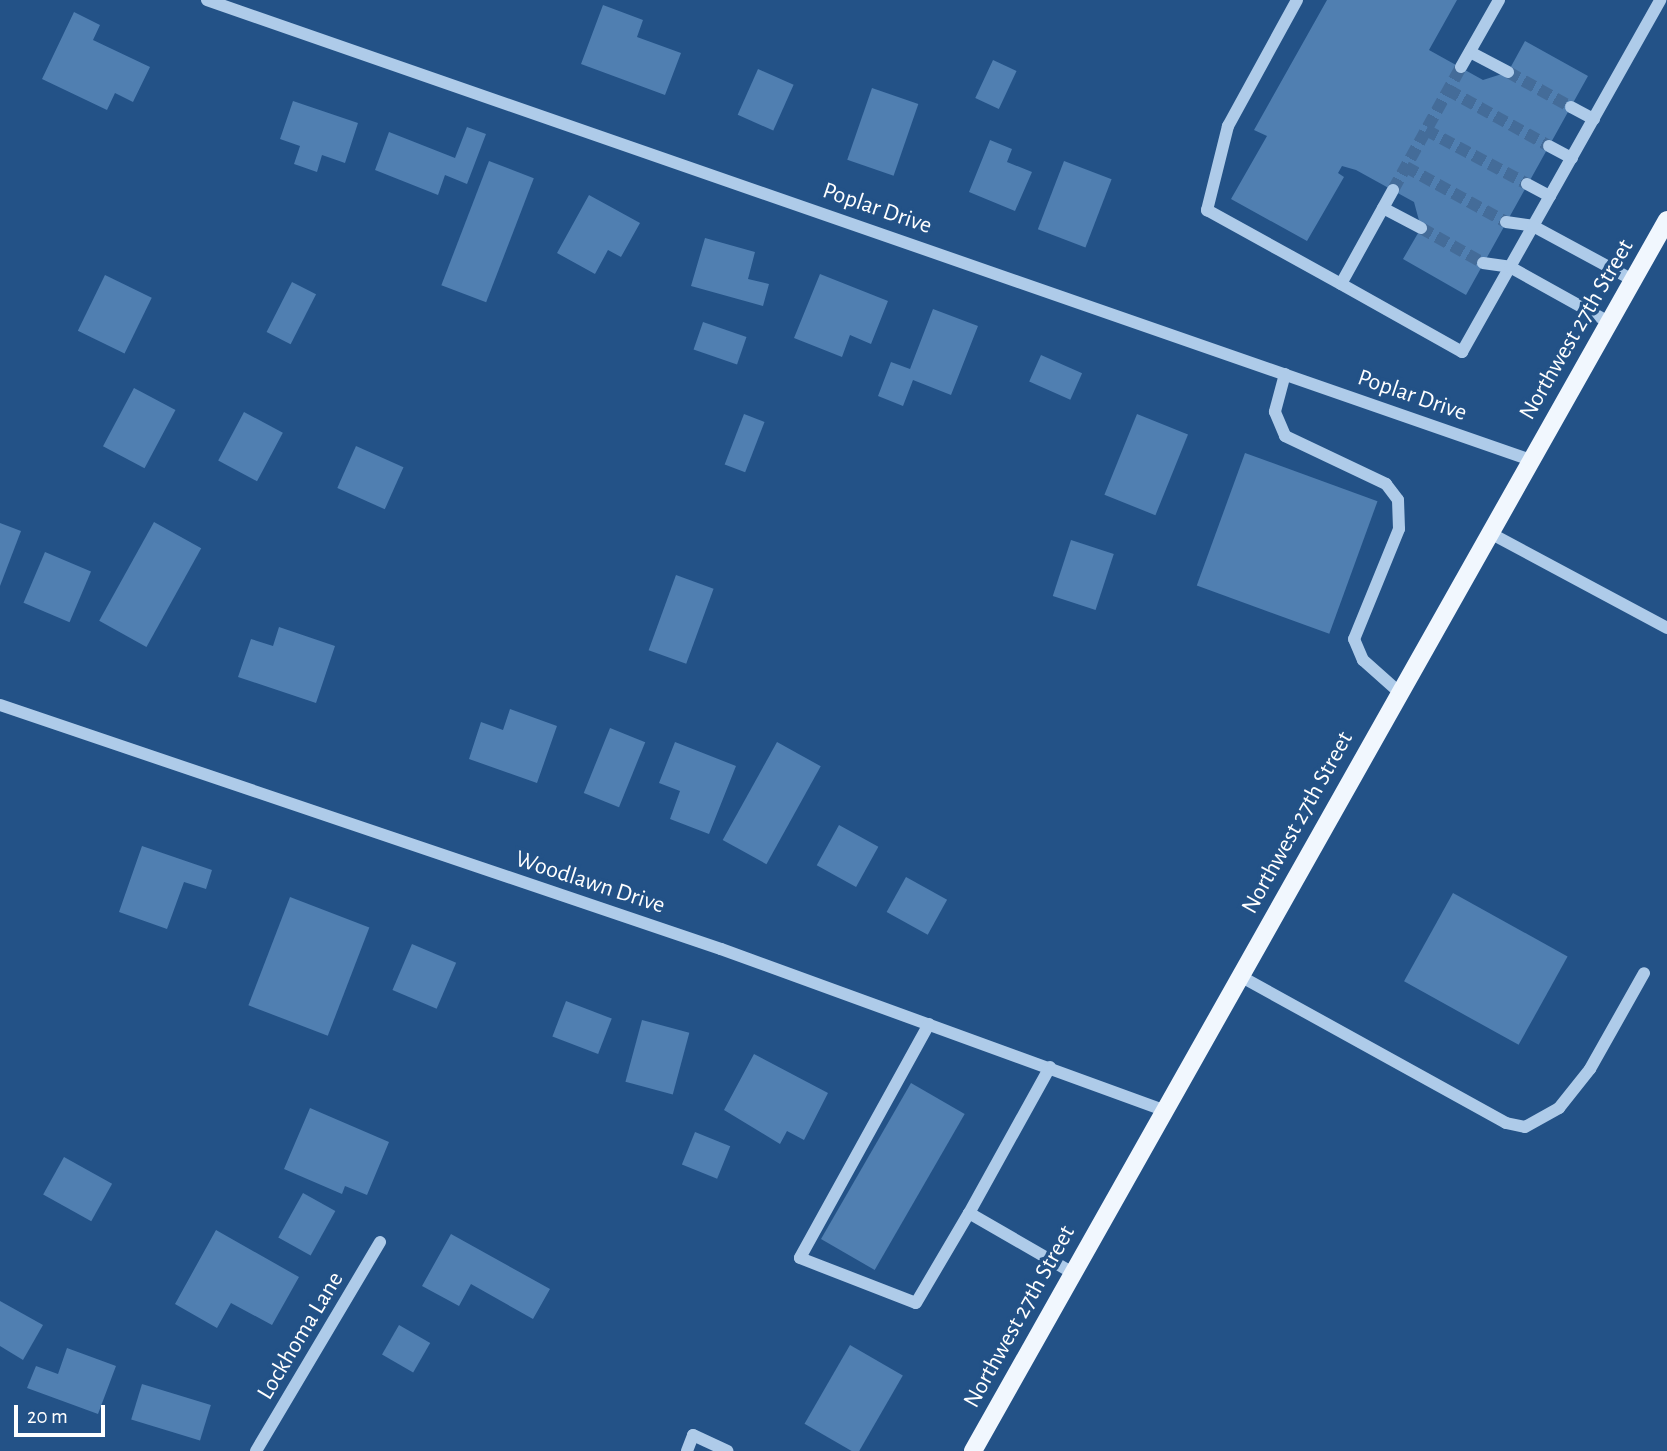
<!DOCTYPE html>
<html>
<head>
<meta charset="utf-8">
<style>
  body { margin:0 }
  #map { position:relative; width:1667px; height:1451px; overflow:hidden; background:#235287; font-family:"Alegreya Sans",sans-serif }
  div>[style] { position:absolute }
  .building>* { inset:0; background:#507fb1; transform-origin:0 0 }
  .minor-tunnel>* { height:12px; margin-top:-6px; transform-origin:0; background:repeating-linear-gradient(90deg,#446c99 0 12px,transparent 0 18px) }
  .minor>* { height:12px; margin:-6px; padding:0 6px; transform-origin:6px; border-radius:6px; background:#aecbe9 }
  .major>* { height:18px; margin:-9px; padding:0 9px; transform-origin:9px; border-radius:9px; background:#f1f7fe }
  span { translate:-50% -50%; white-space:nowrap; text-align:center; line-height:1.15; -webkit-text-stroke:7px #235287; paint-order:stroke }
  .street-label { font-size:24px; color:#fff }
  .scale { position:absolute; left:14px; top:1405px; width:91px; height:32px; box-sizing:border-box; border:4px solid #fff; border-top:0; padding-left:9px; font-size:21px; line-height:24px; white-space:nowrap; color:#fff; -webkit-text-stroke:5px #235287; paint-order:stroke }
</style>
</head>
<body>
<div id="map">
  <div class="building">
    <i style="clip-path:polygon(1327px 0,1457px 0,1429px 50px,1483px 80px,1508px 72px,1525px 41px,1588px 76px,1466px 295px,1403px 259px,1421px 228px,1414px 202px,1356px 170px,1342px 166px,1338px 173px,1344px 177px,1307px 241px,1231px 199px,1267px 136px,1254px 130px)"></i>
    <i style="clip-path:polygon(603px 5px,643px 20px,637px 37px,681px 53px,665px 95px,581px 64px)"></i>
    <i style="clip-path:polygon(74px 12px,100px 25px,93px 40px,150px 67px,133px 102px,115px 93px,107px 110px,42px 79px)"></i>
    <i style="left:993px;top:60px;width:26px;height:42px;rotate:25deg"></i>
    <i style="left:758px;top:69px;width:39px;height:50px;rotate:24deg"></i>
    <i style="left:872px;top:88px;width:49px;height:76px;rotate:19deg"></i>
    <i style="clip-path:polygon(293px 101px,358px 123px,345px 163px,322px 155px,317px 172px,294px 164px,300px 146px,280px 139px)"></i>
    <i style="clip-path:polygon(467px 127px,486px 134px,467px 184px,445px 175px,438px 195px,375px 170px,389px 132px,455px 158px)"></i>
    <i style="clip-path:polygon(990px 140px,1012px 149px,1007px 162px,1032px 172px,1015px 211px,969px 192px)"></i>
    <i style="left:489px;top:161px;width:48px;height:133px;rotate:21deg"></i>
    <i style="left:1064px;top:161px;width:51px;height:73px;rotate:21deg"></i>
    <i style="clip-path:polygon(589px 195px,640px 223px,621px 257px,608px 250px,595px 274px,557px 253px)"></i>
    <i style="clip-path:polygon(705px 238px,755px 252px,748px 279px,769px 284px,763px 306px,691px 286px)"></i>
    <i style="clip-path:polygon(820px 274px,888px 301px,871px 344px,850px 335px,842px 357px,794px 338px)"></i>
    <i style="left:105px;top:275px;width:52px;height:62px;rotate:26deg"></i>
    <i style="left:292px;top:282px;width:27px;height:56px;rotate:27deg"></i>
    <i style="clip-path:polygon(933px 309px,978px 326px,951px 395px,913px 380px,903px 406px,878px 396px,891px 362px,910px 369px)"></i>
    <i style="left:703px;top:322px;width:46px;height:29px;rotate:19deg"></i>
    <i style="left:1041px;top:355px;width:45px;height:29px;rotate:24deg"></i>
    <i style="left:134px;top:388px;width:47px;height:66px;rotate:28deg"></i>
    <i style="left:244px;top:412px;width:44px;height:55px;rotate:28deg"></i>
    <i style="left:744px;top:414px;width:22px;height:54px;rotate:21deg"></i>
    <i style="left:1137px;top:414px;width:55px;height:87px;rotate:22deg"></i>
    <i style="left:356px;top:446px;width:52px;height:46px;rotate:24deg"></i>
    <i style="left:1245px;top:453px;width:141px;height:141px;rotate:20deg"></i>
    <i style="left:154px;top:522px;width:54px;height:113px;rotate:29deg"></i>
    <i style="clip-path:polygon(0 523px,21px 531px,0 586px)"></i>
    <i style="left:1071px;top:540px;width:45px;height:59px;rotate:18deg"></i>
    <i style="left:45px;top:552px;width:50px;height:55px;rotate:23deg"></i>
    <i style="left:676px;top:575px;width:40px;height:80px;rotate:20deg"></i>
    <i style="clip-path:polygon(279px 627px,335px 646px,316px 703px,238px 677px,251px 639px,273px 646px)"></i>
    <i style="clip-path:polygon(510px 709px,557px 726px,537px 783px,469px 759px,481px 722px,503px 730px)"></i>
    <i style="left:610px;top:728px;width:38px;height:70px;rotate:22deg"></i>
    <i style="clip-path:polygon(675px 742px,736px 766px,709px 834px,670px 819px,680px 791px,659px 783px)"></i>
    <i style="left:777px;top:742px;width:50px;height:112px;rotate:29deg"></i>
    <i style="left:839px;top:825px;width:45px;height:46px;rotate:29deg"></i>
    <i style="clip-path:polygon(142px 846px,212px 870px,206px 889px,184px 882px,167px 929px,119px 912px)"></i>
    <i style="left:906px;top:877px;width:47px;height:40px;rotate:29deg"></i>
    <i style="left:1453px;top:893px;width:131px;height:101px;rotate:29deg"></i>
    <i style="left:290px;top:897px;width:85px;height:116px;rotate:21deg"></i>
    <i style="left:412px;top:944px;width:48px;height:50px;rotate:23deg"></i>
    <i style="left:566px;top:1001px;width:49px;height:38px;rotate:21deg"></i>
    <i style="left:642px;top:1020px;width:49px;height:64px;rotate:15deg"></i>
    <i style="clip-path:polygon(754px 1054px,828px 1093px,804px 1140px,787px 1131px,780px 1144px,724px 1110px)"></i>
    <i style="left:911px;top:1083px;width:62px;height:180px;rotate:30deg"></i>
    <i style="clip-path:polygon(310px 1108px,389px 1142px,367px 1195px,345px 1186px,342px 1194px,284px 1169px)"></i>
    <i style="left:695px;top:1132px;width:38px;height:35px;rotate:22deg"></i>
    <i style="left:64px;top:1157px;width:55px;height:43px;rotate:29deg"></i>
    <i style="left:303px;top:1193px;width:37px;height:51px;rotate:29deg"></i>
    <i style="clip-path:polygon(216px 1230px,299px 1277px,272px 1325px,231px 1303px,217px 1328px,175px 1304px)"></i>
    <i style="clip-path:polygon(451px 1234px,550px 1289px,533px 1319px,471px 1284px,459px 1306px,422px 1286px)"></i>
    <i style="clip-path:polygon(0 1301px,43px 1325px,23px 1360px,0 1346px)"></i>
    <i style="left:399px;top:1325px;width:36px;height:34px;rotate:30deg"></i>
    <i style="left:850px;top:1345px;width:61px;height:91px;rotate:30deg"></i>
    <i style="clip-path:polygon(67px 1348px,116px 1366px,98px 1414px,27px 1388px,36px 1366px,58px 1374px)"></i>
    <i style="left:142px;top:1384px;width:72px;height:37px;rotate:17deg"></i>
  </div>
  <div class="minor-tunnel">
    <i style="left:1508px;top:72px;width:72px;rotate:29.1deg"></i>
    <i style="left:1448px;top:90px;width:115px;rotate:29deg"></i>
    <i style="left:1426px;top:130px;width:115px;rotate:28.1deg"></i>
    <i style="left:1406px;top:167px;width:114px;rotate:28.8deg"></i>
    <i style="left:1393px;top:190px;width:141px;rotate:-61.1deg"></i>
    <i style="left:1421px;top:228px;width:71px;rotate:29.4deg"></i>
  </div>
  <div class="minor">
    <i style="left:207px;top:0;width:1402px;rotate:19.16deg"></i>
    <i style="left:1297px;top:0;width:144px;rotate:118.7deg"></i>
    <i style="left:1228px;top:126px;width:87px;rotate:104deg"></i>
    <i style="left:1207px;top:210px;width:153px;rotate:28.9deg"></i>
    <i style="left:1470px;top:52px;width:43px;rotate:27.8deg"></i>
    <i style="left:1461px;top:67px;width:77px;rotate:-60.4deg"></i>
    <i style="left:1571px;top:107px;width:26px;rotate:28deg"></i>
    <i style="left:1549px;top:146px;width:26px;rotate:28deg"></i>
    <i style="left:1527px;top:184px;width:26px;rotate:28deg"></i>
    <i style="left:1393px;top:190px;width:107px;rotate:119deg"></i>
    <i style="left:1341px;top:284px;width:139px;rotate:29.3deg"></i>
    <i style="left:1462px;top:352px;width:404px;rotate:-60.6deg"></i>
    <i style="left:1383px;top:208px;width:43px;rotate:27.8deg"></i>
    <i style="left:1506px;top:222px;width:27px;rotate:8deg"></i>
    <i style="left:1533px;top:226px;width:114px;rotate:28.4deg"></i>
    <i style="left:1483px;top:263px;width:27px;rotate:8deg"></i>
    <i style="left:1510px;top:267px;width:113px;rotate:29.1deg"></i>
    <i style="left:1285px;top:374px;width:39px;rotate:105deg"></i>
    <i style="left:1275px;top:412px;width:26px;rotate:67deg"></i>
    <i style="left:1285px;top:436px;width:112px;rotate:25.4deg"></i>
    <i style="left:1386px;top:484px;width:20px;rotate:53deg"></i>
    <i style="left:1398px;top:500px;width:29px;rotate:88deg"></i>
    <i style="left:1399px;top:529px;width:119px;rotate:112.2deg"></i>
    <i style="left:1354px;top:639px;width:23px;rotate:67deg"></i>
    <i style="left:1363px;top:660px;width:50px;rotate:41.7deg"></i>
    <i style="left:1490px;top:533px;width:201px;rotate:28.2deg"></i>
    <i style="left:0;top:705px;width:761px;rotate:18.7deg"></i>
    <i style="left:721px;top:949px;width:471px;rotate:20deg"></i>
    <i style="left:1240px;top:976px;width:304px;rotate:28.9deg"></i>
    <i style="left:1506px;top:1123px;width:19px;rotate:12deg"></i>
    <i style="left:1525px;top:1127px;width:39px;rotate:-29deg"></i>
    <i style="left:1559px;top:1108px;width:50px;rotate:-51.5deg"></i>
    <i style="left:1590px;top:1069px;width:110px;rotate:-60.6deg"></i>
    <i style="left:929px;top:1024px;width:267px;rotate:118.9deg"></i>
    <i style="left:800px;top:1258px;width:124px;rotate:21.2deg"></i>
    <i style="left:916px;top:1303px;width:104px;rotate:-59.5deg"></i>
    <i style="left:1050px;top:1067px;width:167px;rotate:119deg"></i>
    <i style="left:969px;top:1213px;width:120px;rotate:30deg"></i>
    <i style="left:256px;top:1451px;width:243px;rotate:-59.3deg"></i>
    <i style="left:687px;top:1451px;width:17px;rotate:-69deg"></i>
    <i style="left:693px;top:1435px;width:38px;rotate:25deg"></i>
  </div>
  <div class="major">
    <i style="left:973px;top:1451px;width:1413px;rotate:-60.59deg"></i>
  </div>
  <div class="street-label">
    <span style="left:877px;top:209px;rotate:19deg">Poplar Drive</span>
    <span style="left:1577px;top:330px;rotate:-60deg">Northwest 27th Street</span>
    <span style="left:1412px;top:396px;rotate:19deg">Poplar Drive</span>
    <span style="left:1298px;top:823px;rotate:-61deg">Northwest 27th Street</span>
    <span style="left:590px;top:883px;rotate:18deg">Woodlawn Drive</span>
    <span style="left:1020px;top:1317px;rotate:-61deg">Northwest 27th Street</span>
    <span style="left:301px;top:1336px;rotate:-59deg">Lockhoma Lane</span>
  </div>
  <div class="scale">20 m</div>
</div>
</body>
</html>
